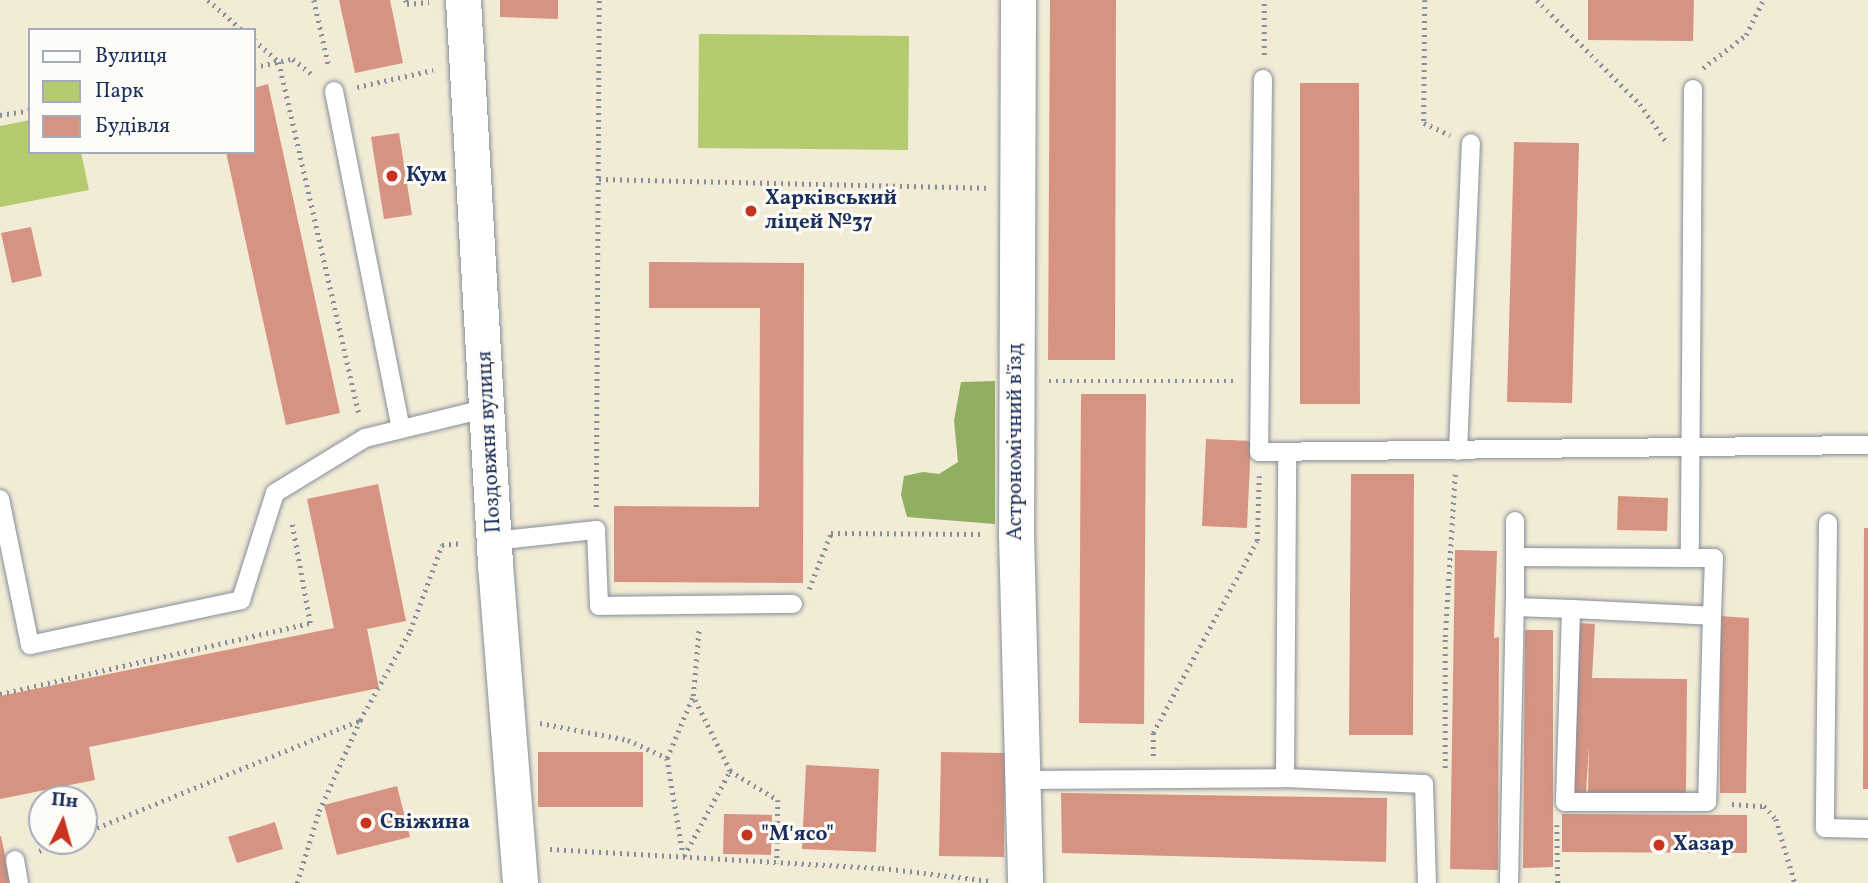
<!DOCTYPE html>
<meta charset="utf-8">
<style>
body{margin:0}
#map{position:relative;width:1868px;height:883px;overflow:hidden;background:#f2ecd6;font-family:Vollkorn,serif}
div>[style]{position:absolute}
.green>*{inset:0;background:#b5cb6f}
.forest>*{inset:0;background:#90af62}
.building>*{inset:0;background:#d69381}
.path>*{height:4.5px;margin-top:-2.25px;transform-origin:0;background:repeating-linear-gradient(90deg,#868e9a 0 2px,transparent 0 7px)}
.roads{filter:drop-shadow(0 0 2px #868e9a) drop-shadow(0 0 2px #868e9a)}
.lane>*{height:18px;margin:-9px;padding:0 9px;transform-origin:9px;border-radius:9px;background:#fff}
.street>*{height:35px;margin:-17.5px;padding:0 17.5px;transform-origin:17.5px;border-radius:17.5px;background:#fff}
.dots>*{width:19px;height:19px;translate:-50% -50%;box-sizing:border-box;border:4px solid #fdfcf7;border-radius:50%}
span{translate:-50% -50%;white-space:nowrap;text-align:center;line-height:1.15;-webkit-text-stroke:6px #fdfcf7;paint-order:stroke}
.poi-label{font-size:21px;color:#1b2f5e;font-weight:700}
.left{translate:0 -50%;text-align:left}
.street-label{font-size:21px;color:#1b2f5e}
.legend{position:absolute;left:28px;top:28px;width:228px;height:126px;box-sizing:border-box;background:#fdfcf7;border:2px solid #a3aaba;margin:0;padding:9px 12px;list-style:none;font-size:21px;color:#1b2f5e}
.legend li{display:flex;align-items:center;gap:14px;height:35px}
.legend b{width:35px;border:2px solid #a3aaba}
.north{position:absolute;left:28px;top:785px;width:70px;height:70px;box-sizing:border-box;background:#fdfcf7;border:2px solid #a3aaba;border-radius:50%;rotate:5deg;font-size:19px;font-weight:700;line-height:28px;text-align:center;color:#1b2f5e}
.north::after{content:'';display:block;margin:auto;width:24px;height:32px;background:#c8321e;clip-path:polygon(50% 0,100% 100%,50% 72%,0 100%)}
</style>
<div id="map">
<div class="green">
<div style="clip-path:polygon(699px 34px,909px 36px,908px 150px,698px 148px)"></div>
<div style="clip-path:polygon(30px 120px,30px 152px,81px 152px,89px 190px,0 207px,0 126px)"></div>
</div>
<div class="forest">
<div style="clip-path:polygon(995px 381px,995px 524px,907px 517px,901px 495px,904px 476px,923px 472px,939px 474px,958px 462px,954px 421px,961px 382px)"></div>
</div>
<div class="building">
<div style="clip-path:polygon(339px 0,390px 0,403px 63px,355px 73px)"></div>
<div style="clip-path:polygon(500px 0,558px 0,558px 19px,500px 17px)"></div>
<div style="clip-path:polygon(1050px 0,1116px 0,1115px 360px,1048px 360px)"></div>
<div style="clip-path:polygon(1588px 0,1694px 0,1693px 41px,1588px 40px)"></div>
<div style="clip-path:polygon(1300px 83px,1359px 83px,1360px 404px,1300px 404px)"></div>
<div style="clip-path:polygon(268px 84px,340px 413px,286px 425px,226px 152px,254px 152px,254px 88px)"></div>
<div style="clip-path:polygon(399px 133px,412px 215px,384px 219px,371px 137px)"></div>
<div style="clip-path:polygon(1514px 142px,1579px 143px,1572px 403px,1507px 402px)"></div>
<div style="clip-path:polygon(31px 227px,42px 276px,12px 283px,1px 233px)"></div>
<div style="clip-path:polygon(649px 262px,804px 263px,803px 583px,614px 582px,614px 506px,759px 507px,760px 308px,649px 308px)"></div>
<div style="clip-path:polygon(1081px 394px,1146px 394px,1144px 724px,1079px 723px)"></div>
<div style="clip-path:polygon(1206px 439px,1251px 441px,1247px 528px,1202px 526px)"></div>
<div style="clip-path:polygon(1351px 474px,1414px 474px,1413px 735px,1349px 735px)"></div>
<div style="clip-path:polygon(378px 484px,406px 621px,367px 629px,379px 688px,89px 747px,95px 780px,0 799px,0 696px,334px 628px,307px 499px)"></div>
<div style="clip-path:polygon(1618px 496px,1668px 498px,1667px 531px,1617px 530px)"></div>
<div style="clip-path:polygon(1864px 528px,1868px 528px,1868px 789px,1863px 789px)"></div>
<div style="clip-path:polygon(1455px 550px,1497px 551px,1494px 638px,1499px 637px,1498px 870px,1450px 869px)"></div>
<div style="clip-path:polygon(1720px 616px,1749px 618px,1746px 793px,1720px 793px)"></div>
<div style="clip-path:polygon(1578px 623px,1595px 624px,1592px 678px,1687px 679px,1686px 793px,1588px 793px,1589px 745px,1586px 793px,1570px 792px)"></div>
<div style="clip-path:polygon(1525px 630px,1553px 630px,1553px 867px,1523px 868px)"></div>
<div style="clip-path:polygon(538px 752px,643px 752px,643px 807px,538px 807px)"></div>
<div style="clip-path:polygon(941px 752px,1005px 753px,1004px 857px,939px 856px)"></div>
<div style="clip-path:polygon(806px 765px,879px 769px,876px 852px,802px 849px)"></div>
<div style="clip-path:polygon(397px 786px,410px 837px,337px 855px,324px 805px)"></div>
<div style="clip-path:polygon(1061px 793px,1387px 798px,1386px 862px,1062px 853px)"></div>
<div style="clip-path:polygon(724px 814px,772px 815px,771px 855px,723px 854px)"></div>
<div style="clip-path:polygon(1562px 814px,1747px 815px,1747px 853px,1562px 852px)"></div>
<div style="clip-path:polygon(275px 822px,283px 849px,237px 863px,228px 837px)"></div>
<div style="clip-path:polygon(0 836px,1px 836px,11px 883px,0 883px)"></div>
</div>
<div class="path">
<div style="left:208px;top:0;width:45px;rotate:41.4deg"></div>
<div style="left:314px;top:0;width:69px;rotate:77.4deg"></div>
<div style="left:406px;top:0;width:4px;rotate:76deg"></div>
<div style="left:407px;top:4px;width:22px;rotate:-5deg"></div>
<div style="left:1425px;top:0;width:123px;rotate:90.5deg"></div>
<div style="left:1424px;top:123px;width:29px;rotate:25deg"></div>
<div style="left:1537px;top:0;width:146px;rotate:45.3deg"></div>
<div style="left:1640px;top:104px;width:49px;rotate:55deg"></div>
<div style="left:254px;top:40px;width:33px;rotate:41deg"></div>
<div style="left:279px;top:62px;width:362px;rotate:77.2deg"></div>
<div style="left:1264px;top:55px;width:55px;rotate:-90deg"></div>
<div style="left:254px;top:67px;width:40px;rotate:-12deg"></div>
<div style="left:293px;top:59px;width:27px;rotate:39deg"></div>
<div style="left:1703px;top:68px;width:54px;rotate:-37.5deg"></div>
<div style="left:1746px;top:35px;width:39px;rotate:-64deg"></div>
<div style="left:357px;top:87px;width:78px;rotate:-12.6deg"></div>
<div style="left:0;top:115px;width:30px;rotate:-9deg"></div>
<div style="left:599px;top:179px;width:387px;rotate:1.3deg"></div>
<div style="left:1049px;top:381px;width:187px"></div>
<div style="left:596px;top:507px;width:507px;rotate:-89.66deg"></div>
<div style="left:809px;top:589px;width:60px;rotate:-68.6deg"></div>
<div style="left:831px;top:533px;width:152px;rotate:0.4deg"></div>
<div style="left:0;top:694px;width:318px;rotate:-12.9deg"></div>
<div style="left:310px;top:623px;width:101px;rotate:-100.3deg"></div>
<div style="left:540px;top:723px;width:90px;rotate:10.9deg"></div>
<div style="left:628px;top:740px;width:43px;rotate:24.8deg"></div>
<div style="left:667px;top:758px;width:67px;rotate:-67.2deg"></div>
<div style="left:693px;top:696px;width:67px;rotate:-84.9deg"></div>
<div style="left:1153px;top:756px;width:23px;rotate:-90deg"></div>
<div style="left:1153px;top:733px;width:218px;rotate:-61.6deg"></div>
<div style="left:1257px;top:541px;width:65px;rotate:-88.2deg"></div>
<div style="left:667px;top:758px;width:97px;rotate:80.5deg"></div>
<div style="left:1445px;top:768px;width:131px;rotate:-90deg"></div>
<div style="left:1445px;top:637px;width:164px;rotate:-86.5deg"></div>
<div style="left:730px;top:771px;width:56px;rotate:31.1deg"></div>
<div style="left:778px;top:800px;width:63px;rotate:90.9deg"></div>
<div style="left:1732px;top:804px;width:32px;rotate:4deg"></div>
<div style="left:1764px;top:806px;width:18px;rotate:47deg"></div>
<div style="left:1776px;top:819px;width:67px;rotate:73.5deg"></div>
<div style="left:1557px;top:825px;width:58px;rotate:89deg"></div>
<div style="left:84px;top:833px;width:297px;rotate:-22.2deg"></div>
<div style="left:550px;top:849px;width:333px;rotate:3.3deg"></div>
<div style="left:882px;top:868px;width:110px;rotate:6.8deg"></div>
<div style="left:39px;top:851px;width:27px;rotate:-22deg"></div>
<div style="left:684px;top:856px;width:97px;rotate:-61.6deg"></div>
<div style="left:730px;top:771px;width:84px;rotate:-116.3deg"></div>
<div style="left:297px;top:883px;width:75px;rotate:-73deg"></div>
<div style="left:319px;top:811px;width:100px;rotate:-65.7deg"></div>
<div style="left:360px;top:720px;width:102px;rotate:-60.7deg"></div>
<div style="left:410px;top:631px;width:92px;rotate:-69.6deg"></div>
<div style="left:442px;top:545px;width:20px;rotate:-6deg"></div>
</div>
<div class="roads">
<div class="lane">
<div style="left:1263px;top:79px;width:373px;rotate:90.6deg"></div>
<div style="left:1259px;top:452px;width:609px;rotate:-0.66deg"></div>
<div style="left:1693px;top:89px;width:469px;rotate:90.4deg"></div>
<div style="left:1690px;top:558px;width:24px"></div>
<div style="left:1714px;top:558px;width:58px;rotate:92deg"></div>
<div style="left:1712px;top:616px;width:186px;rotate:91.5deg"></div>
<div style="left:1707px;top:802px;width:142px;rotate:180deg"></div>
<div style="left:1565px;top:802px;width:193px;rotate:-88.2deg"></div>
<div style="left:1571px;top:609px;width:141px;rotate:2.8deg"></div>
<div style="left:334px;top:91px;width:344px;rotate:78.8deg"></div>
<div style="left:1458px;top:451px;width:308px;rotate:-87.6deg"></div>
<div style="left:0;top:499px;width:149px;rotate:78.4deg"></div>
<div style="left:30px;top:645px;width:216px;rotate:-12deg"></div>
<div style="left:241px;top:600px;width:112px;rotate:-72.4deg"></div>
<div style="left:275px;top:493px;width:105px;rotate:-31.4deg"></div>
<div style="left:365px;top:438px;width:110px;rotate:-13.7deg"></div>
<div style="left:472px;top:412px;width:18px;rotate:3deg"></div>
<div style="left:1515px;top:521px;width:86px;rotate:90deg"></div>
<div style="left:1515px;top:607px;width:56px;rotate:2deg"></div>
<div style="left:1828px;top:523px;width:305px;rotate:90.6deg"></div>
<div style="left:1825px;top:828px;width:43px;rotate:1.3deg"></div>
<div style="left:494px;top:541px;width:103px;rotate:-6.2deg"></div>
<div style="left:596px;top:530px;width:76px;rotate:87.7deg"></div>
<div style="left:599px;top:606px;width:194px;rotate:-0.6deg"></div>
<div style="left:1515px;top:557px;width:175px;rotate:0.3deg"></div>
<div style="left:1285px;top:778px;width:326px;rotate:-89.6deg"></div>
<div style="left:1023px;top:780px;width:262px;rotate:-0.4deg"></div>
<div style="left:1285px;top:778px;width:139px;rotate:2.5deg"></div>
<div style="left:1424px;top:784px;width:99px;rotate:88.3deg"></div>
<div style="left:15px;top:860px;width:23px;rotate:80deg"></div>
<div style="left:1509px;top:883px;width:276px;rotate:-88.8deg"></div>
</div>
<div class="street">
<div style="left:463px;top:0;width:565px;rotate:86.75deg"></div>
<div style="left:495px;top:564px;width:320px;rotate:85.5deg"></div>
<div style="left:1018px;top:0;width:534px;rotate:90.21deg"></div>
<div style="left:1016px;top:534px;width:349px;rotate:88.5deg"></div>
</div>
</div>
<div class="dots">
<div style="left:392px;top:176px;background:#c8321e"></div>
<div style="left:751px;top:211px;background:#c8321e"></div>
<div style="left:366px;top:823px;background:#c8321e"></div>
<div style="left:747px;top:835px;background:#c8321e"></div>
<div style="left:1659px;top:845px;background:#c8321e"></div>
</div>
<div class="poi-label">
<span class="left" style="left:406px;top:176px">Кум</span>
<span class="left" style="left:765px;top:211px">Харківський<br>ліцей №37</span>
<span class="left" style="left:380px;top:823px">Свіжина</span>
<span class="left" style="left:761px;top:835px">"М'ясо"</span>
<span class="left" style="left:1673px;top:845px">Хазар</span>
</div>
<div class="street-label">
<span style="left:490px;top:442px;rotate:-93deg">Поздовжня вулиця</span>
<span style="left:1016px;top:442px;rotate:-90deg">Астрономічний в'їзд</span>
</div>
<ul class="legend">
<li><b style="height:9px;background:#fff"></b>Вулиця</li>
<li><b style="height:19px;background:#b5cb6f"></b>Парк</li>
<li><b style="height:19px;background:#d69381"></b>Будівля</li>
</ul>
<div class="north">Пн</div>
</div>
